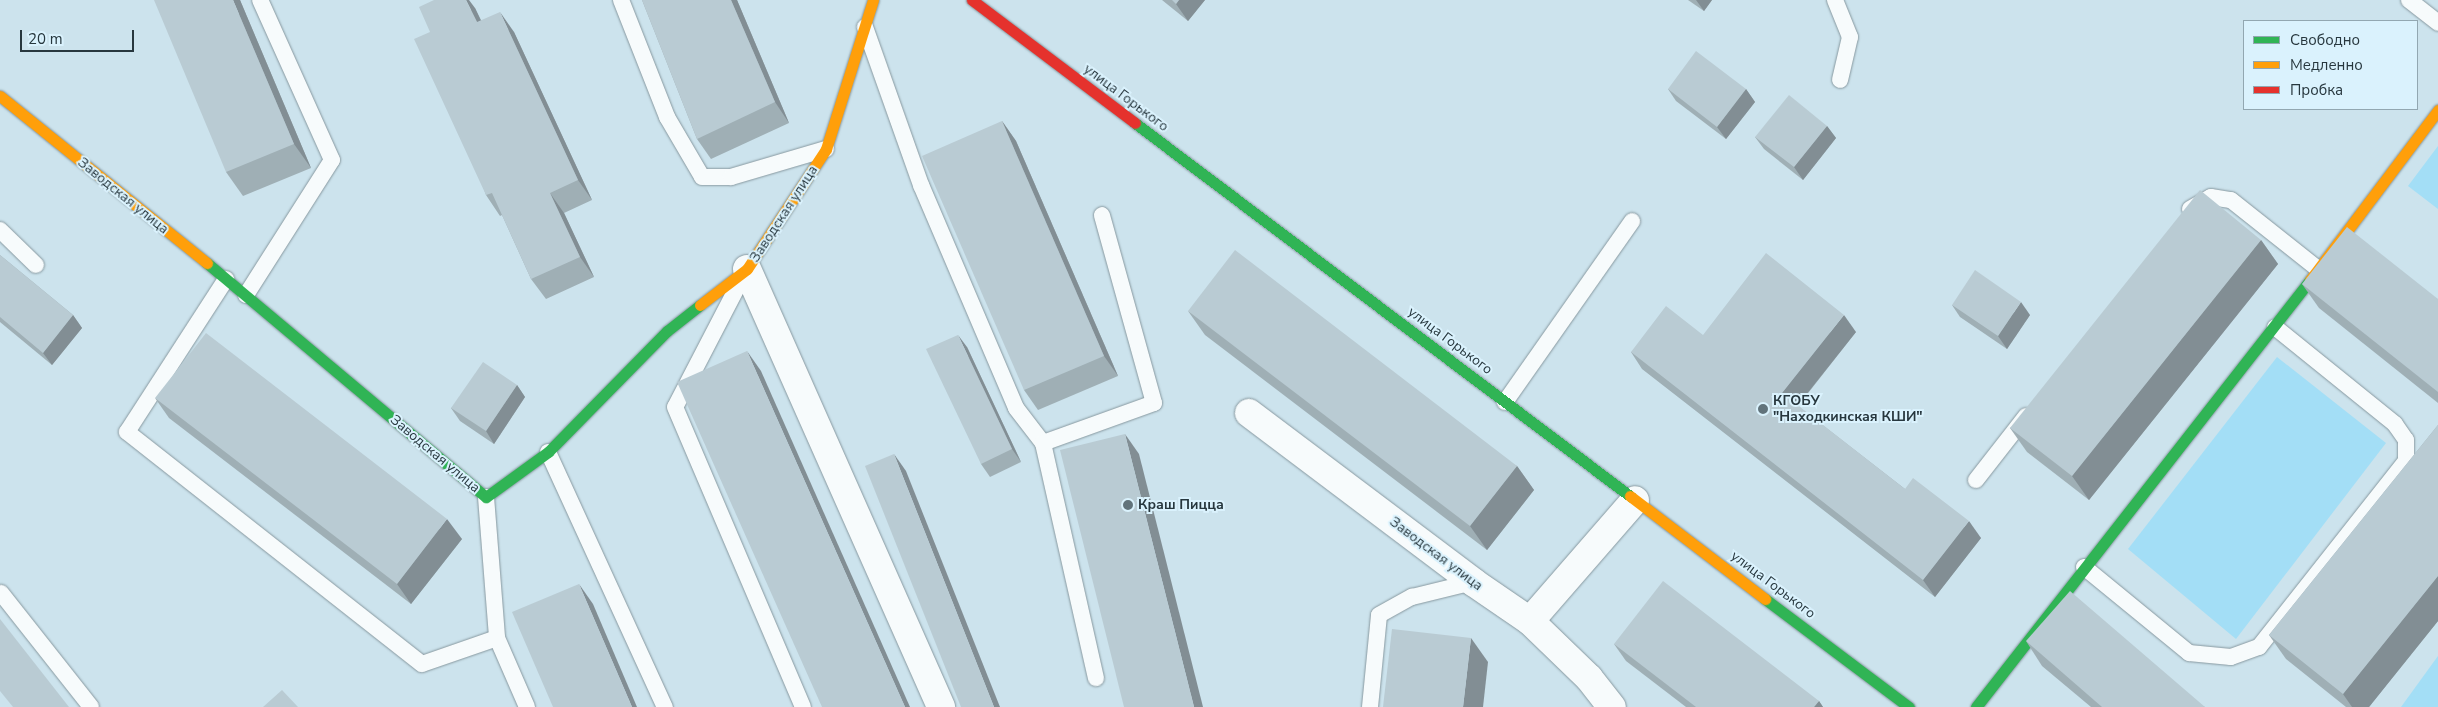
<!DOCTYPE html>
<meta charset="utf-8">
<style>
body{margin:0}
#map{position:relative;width:2438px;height:707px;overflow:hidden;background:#cce3ed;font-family:"Nunito Sans",sans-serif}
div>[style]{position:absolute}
.green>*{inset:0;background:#a3def6}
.roads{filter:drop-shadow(0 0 1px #87989f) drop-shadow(0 0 1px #87989f)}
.lane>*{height:16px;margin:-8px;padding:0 8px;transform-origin:8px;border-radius:8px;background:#f7fbfc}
.street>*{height:28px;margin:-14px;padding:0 14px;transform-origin:14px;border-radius:14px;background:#f7fbfc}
.fast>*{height:11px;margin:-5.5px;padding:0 5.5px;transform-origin:5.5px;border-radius:5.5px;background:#30b455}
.slow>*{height:11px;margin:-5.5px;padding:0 5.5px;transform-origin:5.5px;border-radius:5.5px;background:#ff9f0a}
.jam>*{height:11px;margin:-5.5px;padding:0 5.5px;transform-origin:5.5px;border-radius:5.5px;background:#e5322d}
.wall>*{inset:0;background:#9fafb5}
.shaded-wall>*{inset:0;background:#828e94}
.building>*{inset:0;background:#b9cbd3}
.dots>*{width:14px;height:14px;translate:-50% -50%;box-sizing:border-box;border:2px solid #daf2fd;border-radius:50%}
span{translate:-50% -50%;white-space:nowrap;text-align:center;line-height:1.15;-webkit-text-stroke:4px #daf2fd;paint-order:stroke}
.street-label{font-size:14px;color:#27373e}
.poi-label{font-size:14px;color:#27373e;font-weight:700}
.left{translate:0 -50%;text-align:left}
.legend{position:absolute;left:2243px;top:20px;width:175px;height:90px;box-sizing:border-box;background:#daf2fd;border:1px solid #92a7b1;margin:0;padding:6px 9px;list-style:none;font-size:15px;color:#27373e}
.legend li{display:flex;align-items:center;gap:10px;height:25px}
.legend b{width:25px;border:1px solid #92a7b1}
.scale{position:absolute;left:20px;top:30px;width:114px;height:22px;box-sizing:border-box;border:2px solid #27373e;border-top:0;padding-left:6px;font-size:15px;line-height:18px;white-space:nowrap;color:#27373e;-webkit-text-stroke:4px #daf2fd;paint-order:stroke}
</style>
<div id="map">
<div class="green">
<div style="clip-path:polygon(2438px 146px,2438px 209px,2408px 186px)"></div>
<div style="clip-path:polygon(2277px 357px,2386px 443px,2236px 639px,2128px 549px)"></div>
<div style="clip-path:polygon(2438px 656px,2438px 707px,2401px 707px)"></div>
</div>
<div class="roads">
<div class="lane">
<div style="left:621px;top:0;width:126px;rotate:68.5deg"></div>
<div style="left:667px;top:117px;width:69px;rotate:59.7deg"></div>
<div style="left:702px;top:177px;width:29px"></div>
<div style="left:731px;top:177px;width:99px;rotate:-16.4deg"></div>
<div style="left:1835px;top:0;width:40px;rotate:68deg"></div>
<div style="left:1850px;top:37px;width:44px;rotate:103.1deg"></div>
<div style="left:2409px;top:0;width:37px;rotate:38deg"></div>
<div style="left:865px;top:27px;width:168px;rotate:70.5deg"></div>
<div style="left:921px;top:185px;width:242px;rotate:66.9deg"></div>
<div style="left:1016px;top:408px;width:44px;rotate:52.4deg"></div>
<div style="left:1043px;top:443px;width:241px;rotate:77.3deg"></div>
<div style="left:2190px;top:209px;width:24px;rotate:-30deg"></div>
<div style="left:2211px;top:197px;width:20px;rotate:9deg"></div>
<div style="left:2231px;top:200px;width:111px;rotate:38.4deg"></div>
<div style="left:0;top:230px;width:50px;rotate:44.2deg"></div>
<div style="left:742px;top:278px;width:145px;rotate:117.4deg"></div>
<div style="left:675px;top:407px;width:326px;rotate:66.9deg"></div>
<div style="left:226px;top:279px;width:182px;rotate:122.9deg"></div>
<div style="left:127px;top:432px;width:375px;rotate:38.2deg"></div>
<div style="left:422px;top:664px;width:79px;rotate:-19.1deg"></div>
<div style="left:246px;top:295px;width:160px;rotate:-57.5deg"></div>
<div style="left:332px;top:160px;width:175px;rotate:-114.2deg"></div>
<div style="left:1505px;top:402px;width:221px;rotate:-54.9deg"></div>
<div style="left:1043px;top:443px;width:118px;rotate:-19.8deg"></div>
<div style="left:1154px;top:403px;width:195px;rotate:-105.5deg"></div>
<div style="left:548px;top:452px;width:281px;rotate:65.4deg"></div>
<div style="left:1976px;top:480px;width:81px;rotate:-52deg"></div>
<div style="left:486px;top:497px;width:141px;rotate:85.5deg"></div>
<div style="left:497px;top:638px;width:75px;rotate:66.5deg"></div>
<div style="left:2084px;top:567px;width:136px;rotate:39.3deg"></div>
<div style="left:2189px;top:653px;width:42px;rotate:5.4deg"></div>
<div style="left:2231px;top:657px;width:30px;rotate:-20deg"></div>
<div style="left:2259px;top:647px;width:237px;rotate:-51.7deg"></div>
<div style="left:2406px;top:461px;width:21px;rotate:-90deg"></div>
<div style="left:2406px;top:440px;width:19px;rotate:-125deg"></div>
<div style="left:2395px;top:424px;width:154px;rotate:-141.1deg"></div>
<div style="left:1px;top:593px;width:145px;rotate:51.7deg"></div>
<div style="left:1370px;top:707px;width:92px;rotate:-84.4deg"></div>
<div style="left:1379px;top:615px;width:38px;rotate:-29deg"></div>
<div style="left:1412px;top:597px;width:63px;rotate:-13.8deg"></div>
</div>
<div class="street">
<div style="left:747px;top:269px;width:479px;rotate:66.1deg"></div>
<div style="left:1249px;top:413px;width:281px;rotate:37deg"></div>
<div style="left:1473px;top:582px;width:69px;rotate:34.4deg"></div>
<div style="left:1530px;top:621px;width:82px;rotate:44deg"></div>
<div style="left:1589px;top:678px;width:37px;rotate:52deg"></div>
<div style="left:1530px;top:621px;width:160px;rotate:-49deg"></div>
</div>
<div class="fast">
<div style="left:1135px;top:123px;width:620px;rotate:37deg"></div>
<div style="left:207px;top:263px;width:364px;rotate:40deg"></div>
<div style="left:486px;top:497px;width:77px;rotate:-36deg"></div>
<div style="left:548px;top:452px;width:170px;rotate:-45.5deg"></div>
<div style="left:667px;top:331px;width:42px;rotate:-38.2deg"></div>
<div style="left:1765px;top:599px;width:180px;rotate:36.9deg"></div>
<div style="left:1976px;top:707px;width:542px;rotate:-51.97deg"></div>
</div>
<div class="slow">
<div style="left:0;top:96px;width:266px;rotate:38.9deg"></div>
<div style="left:2310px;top:280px;width:213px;rotate:-53deg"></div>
<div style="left:700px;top:305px;width:59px;rotate:-37.5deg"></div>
<div style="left:747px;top:269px;width:144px;rotate:-56.6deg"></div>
<div style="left:826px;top:149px;width:156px;rotate:-72.5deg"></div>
<div style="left:1630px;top:496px;width:170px;rotate:37.3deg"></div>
</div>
<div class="jam">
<div style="left:972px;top:0;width:204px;rotate:37deg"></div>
</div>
</div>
<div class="wall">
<div style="clip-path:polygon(240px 0,311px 168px,243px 196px,226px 172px)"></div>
<div style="clip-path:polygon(642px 0,737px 0,789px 123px,711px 159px,697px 139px)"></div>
<div style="clip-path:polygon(1162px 0,1205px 0,1188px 21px)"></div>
<div style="clip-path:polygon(1688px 0,1712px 0,1704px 11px)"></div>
<div style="clip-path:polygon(475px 8px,481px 20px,514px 32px,592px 200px,564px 213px,594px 277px,546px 299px,531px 279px,502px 215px,500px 216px,486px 195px,430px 32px)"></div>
<div style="clip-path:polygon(1668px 89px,1746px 89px,1755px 102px,1726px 139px,1676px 101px)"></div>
<div style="clip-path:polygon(1002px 121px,1016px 141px,1118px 376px,1038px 410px,1024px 390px)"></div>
<div style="clip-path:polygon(1827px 126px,1836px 138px,1803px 180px,1764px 149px,1755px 137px)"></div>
<div style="clip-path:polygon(2261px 240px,2278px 264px,2089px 500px,2027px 452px,2010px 428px)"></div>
<div style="clip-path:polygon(0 255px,73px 315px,82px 328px,52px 365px,0 322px)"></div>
<div style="clip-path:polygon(2302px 284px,2438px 299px,2438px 403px,2319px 308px)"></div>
<div style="clip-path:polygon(1952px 305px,2030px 315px,2007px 349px,1960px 317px)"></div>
<div style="clip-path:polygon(1188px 311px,1517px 466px,1534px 490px,1487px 550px,1205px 335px)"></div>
<div style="clip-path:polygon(1856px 332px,1798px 406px,1905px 489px,1981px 538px,1935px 597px,1642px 369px,1631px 352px,1703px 335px)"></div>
<div style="clip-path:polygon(967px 347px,1021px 462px,990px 477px,981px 464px)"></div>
<div style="clip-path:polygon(517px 385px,525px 397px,494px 444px,460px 421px,451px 408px)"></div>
<div style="clip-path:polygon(155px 398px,462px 539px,411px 604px,169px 418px)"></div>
<div style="clip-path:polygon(2438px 425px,2438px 621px,2369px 707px,2346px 707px,2286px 659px,2269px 635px)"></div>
<div style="clip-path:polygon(2026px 641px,2205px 707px,2091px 707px,2042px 666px)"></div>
<div style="clip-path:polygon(1614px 644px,1819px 701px,1823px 707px,1686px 707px,1626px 661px)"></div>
</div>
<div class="shaded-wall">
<div style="clip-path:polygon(233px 0,240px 0,311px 168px,294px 144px)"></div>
<div style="clip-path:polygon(466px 0,469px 0,475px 8px,491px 42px,477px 22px)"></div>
<div style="clip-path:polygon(731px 0,737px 0,789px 123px,775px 102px)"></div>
<div style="clip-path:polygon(1179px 0,1205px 0,1188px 21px,1176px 4px)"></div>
<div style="clip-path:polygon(1696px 0,1712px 0,1704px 11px)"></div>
<div style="clip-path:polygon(500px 12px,514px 32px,592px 200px,578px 180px)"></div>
<div style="clip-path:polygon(1746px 89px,1755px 102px,1726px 139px,1717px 127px)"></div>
<div style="clip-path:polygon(1002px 121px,1016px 141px,1118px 376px,1104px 356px)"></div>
<div style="clip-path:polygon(1827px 126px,1836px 138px,1803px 180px,1794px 167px)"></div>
<div style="clip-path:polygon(550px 193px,564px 213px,594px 277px,580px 257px)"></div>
<div style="clip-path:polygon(2261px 240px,2278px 264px,2089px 500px,2072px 476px)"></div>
<div style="clip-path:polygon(2021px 302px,2030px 315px,2007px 349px,1998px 336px)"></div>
<div style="clip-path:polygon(73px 315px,82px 328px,52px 365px,43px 353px)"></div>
<div style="clip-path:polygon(1844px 315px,1856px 332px,1794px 410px,1782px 393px)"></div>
<div style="clip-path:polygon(958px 335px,967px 347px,1021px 462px,1012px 449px)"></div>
<div style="clip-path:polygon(747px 351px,761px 371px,910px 707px,905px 707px)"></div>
<div style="clip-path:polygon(517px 385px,525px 397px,494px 444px,486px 431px)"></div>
<div style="clip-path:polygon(1125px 434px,1139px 454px,1203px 707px,1194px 707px)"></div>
<div style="clip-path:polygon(894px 454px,906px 471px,1000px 707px,994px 707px)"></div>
<div style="clip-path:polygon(1517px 466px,1534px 490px,1487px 550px,1470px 526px)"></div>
<div style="clip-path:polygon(447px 519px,462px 539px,411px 604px,397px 584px)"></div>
<div style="clip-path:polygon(1969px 521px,1981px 538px,1935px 597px,1923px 580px)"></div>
<div style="clip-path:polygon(2438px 576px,2438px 621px,2369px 707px,2352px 707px,2343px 694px)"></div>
<div style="clip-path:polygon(579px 584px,593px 604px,637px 707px,632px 707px)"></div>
<div style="clip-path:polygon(1471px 638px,1488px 662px,1483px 707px,1463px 707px)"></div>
<div style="clip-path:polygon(1819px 701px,1823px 707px,1814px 707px)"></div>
</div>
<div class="building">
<div style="clip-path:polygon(154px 0,233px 0,294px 144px,226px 172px)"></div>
<div style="clip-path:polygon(434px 0,466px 0,477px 22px,500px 12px,578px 180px,550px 193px,580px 257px,531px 279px,492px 193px,486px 195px,414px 39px,430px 32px,419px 7px)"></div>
<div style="clip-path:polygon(642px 0,731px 0,775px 102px,697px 139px)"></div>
<div style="clip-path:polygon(1172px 0,1179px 0,1176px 4px)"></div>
<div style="clip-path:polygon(1696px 51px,1746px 89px,1717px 127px,1668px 89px)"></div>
<div style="clip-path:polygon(1789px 95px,1827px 126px,1794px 167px,1755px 137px)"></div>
<div style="clip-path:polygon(1002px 121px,1104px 356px,1024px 390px,922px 156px)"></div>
<div style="clip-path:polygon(2200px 190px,2261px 240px,2072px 476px,2010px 428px)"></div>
<div style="clip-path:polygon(2347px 227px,2438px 299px,2438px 392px,2302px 284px)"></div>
<div style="clip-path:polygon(1235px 250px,1517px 466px,1470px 526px,1188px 311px)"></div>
<div style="clip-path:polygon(1766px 253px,1844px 315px,1782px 393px,1905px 489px,1913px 478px,1969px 521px,1923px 580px,1631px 352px,1666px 306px,1703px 335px)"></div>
<div style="clip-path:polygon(0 255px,73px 315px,43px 353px,0 317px)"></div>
<div style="clip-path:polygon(1975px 270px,2021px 302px,1998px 336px,1952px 305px)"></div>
<div style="clip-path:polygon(206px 333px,447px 519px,397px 584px,155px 398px)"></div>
<div style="clip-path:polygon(958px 335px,1012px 449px,981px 464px,926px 349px)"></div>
<div style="clip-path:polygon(747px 351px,905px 707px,822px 707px,677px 382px)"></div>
<div style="clip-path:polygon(483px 362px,517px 385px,486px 431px,451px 408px)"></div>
<div style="clip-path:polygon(2438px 425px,2438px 576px,2343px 694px,2269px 635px)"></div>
<div style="clip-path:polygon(1125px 434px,1194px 707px,1124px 707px,1060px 450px)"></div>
<div style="clip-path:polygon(894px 454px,994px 707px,961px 707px,865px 466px)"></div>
<div style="clip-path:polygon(1663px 581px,1819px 701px,1814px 707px,1696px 707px,1614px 644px)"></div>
<div style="clip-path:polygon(579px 584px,632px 707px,553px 707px,512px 612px)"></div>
<div style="clip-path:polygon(2070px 591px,2205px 707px,2102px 707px,2026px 641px)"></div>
<div style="clip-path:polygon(0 619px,69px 707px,13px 707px,0 691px)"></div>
<div style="clip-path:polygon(1392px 629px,1471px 638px,1463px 707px,1383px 707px)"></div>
<div style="clip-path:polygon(282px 690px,298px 707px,263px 707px)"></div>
</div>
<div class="dots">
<div style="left:1763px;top:409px;background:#61737b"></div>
<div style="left:1128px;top:505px;background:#61737b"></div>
</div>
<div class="street-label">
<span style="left:1126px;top:98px;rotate:37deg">улица Горького</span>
<span style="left:123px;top:196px;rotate:39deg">Заводская улица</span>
<span style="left:784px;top:214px;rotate:-57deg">Заводская улица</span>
<span style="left:1450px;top:341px;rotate:37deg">улица Горького</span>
<span style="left:435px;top:454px;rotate:40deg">Заводская улица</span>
<span style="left:1436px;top:554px;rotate:37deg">Заводская улица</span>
<span style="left:1773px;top:585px;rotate:37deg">улица Горького</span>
</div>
<div class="poi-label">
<span class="left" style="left:1773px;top:409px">КГОБУ<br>"Находкинская КШИ"</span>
<span class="left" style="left:1138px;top:505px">Краш Пицца</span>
</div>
<ul class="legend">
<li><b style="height:6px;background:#30b455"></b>Свободно</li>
<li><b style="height:6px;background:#ff9f0a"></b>Медленно</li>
<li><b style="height:6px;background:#e5322d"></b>Пробка</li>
</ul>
<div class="scale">20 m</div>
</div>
